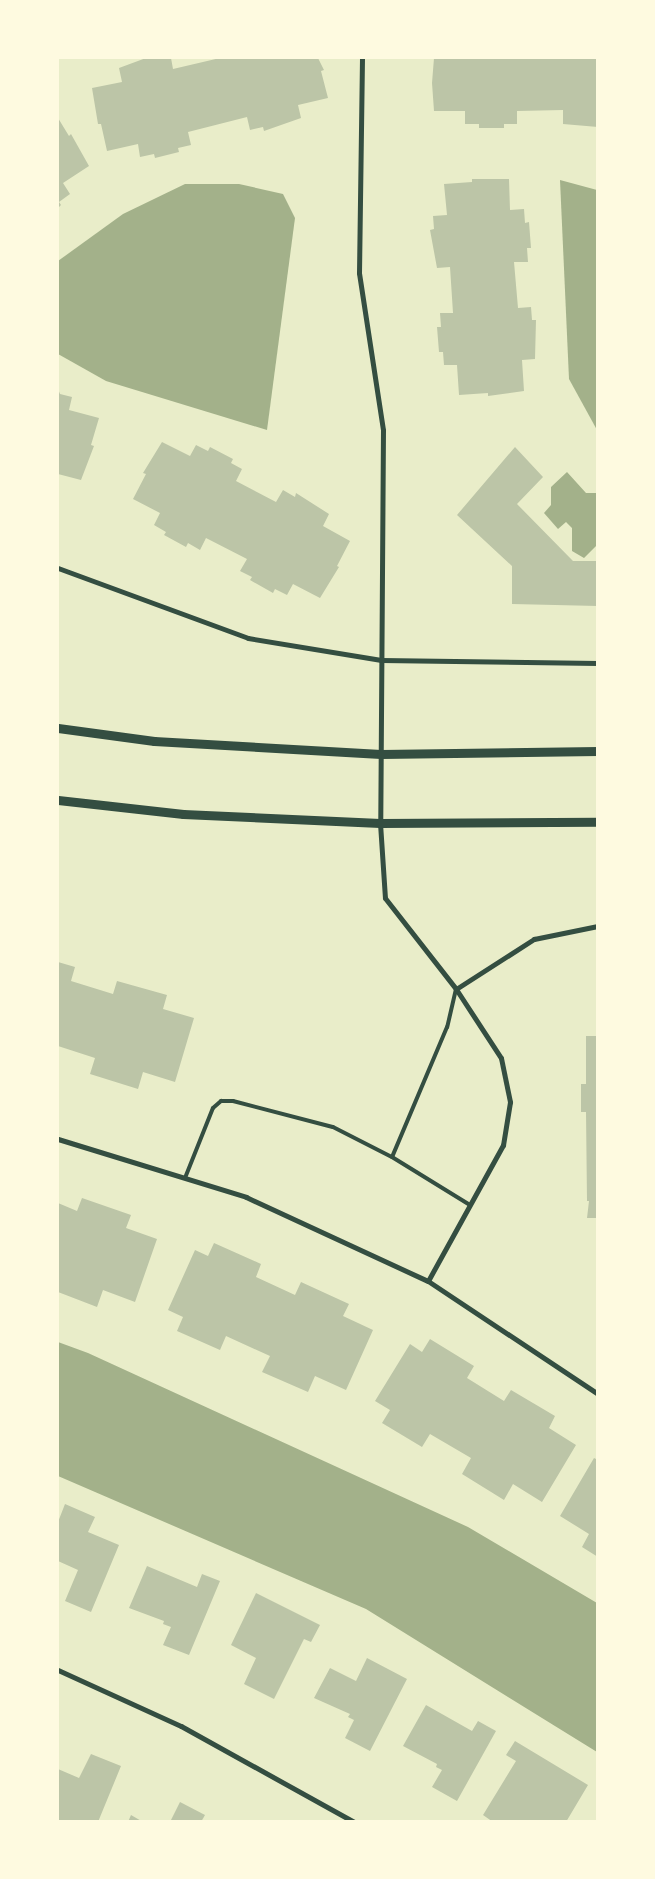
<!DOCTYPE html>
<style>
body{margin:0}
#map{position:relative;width:655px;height:1879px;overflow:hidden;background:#e9edc9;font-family:"Work Sans",sans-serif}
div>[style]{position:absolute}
.water>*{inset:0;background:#a3b18a}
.building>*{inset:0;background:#bcc5a7}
.service>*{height:4px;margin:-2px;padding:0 2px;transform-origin:2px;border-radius:2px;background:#344e41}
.minor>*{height:5px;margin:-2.5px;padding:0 2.5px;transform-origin:2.5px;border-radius:2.5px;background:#344e41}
.tertiary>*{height:9px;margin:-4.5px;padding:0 4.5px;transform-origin:4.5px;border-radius:4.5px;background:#344e41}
span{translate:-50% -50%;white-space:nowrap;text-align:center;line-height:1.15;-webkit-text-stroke:5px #fefae0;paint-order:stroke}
.frame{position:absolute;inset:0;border:59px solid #fefae0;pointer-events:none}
</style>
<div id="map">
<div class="water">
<div style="clip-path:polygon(560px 180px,597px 190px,597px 430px,569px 379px)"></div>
<div style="clip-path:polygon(185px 184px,239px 184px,283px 194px,295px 218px,267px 430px,106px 381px,58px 354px,58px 261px,123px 214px)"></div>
<div style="clip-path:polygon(567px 472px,586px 493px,597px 493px,597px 545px,584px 558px,572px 551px,572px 528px,566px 522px,558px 529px,544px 513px,551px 505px,551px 487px)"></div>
<div style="clip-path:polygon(58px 1342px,88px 1353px,468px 1527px,597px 1603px,597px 1752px,366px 1609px,58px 1476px)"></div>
</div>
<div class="building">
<div style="clip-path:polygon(146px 58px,171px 58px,173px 69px,220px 58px,318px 58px,324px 70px,321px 71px,328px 98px,298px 105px,301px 118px,264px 131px,263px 127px,250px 130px,247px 117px,188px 132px,191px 145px,178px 148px,179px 152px,155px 158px,154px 154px,140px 157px,138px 144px,107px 151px,101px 124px,98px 124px,92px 88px,122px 82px,119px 68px)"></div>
<div style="clip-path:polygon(434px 58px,598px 58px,598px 127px,563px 124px,563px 110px,517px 111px,517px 124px,504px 124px,504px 128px,479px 128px,479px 124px,465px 124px,465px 111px,434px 111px,432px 83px)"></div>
<div style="clip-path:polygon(58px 118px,69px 136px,71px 134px,89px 166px,63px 183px,70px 194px,59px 202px,61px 205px,58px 208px)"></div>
<div style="clip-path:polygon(472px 179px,509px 179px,510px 210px,524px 209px,525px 223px,529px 222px,531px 248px,527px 248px,528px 262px,514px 262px,518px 308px,531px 307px,532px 320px,536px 320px,535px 359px,522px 360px,524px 391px,488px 396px,488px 393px,459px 395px,457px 365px,444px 365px,443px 352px,439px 352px,437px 327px,441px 327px,440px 313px,453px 313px,450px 267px,437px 268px,430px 230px,434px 229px,433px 216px,447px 215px,444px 184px,472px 182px)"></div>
<div style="clip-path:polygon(58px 389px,60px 394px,72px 397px,69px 410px,99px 418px,91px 445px,94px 446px,81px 480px,58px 474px)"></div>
<div style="clip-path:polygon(162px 442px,190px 456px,196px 445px,208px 451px,210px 447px,233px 459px,231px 463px,242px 469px,236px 481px,276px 502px,283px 490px,295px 497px,296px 493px,329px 514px,323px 526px,350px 541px,337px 566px,339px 567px,320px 598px,293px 584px,287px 595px,275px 589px,273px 593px,250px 580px,252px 577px,240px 571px,247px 559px,206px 538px,200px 550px,188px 543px,186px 547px,164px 535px,166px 532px,154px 525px,160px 513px,133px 499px,146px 474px,143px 473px)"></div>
<div style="clip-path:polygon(515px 447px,543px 477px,517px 504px,573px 561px,598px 561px,598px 606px,512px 604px,512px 566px,457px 515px)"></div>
<div style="clip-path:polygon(58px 962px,75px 967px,71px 981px,113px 994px,117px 981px,167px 995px,163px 1009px,194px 1018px,175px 1082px,143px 1072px,138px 1089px,90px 1074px,95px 1058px,58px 1046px)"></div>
<div style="clip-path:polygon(586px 1036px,598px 1036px,598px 1218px,587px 1218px,589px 1201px,587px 1201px,586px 1112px,581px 1112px,581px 1084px,586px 1084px)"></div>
<div style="clip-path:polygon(82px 1198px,131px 1215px,126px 1228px,157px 1239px,135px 1302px,103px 1290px,97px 1307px,58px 1292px,58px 1203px,77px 1211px)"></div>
<div style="clip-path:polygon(214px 1243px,261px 1264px,256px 1277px,295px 1295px,301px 1282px,349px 1304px,343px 1316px,373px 1330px,346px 1390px,315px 1376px,308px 1392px,262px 1372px,270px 1356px,226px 1336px,220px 1350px,177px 1331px,183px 1317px,168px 1310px,195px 1250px,208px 1256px)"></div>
<div style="clip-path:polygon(430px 1339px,474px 1366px,467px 1378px,504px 1401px,511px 1390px,555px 1416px,549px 1428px,576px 1445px,542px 1502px,513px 1484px,504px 1500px,462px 1474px,471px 1458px,430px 1434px,422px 1447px,382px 1423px,390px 1410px,375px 1401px,410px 1344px,422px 1352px)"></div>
<div style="clip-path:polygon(594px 1458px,598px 1460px,598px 1557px,582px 1547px,589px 1534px,560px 1516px)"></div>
<div style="clip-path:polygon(65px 1504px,95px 1517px,88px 1532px,119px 1545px,91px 1612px,65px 1601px,78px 1570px,58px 1561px,58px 1522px)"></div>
<div style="clip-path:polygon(147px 1566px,197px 1587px,202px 1574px,220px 1581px,189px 1655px,163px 1645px,171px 1627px,163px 1624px,164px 1621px,129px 1608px)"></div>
<div style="clip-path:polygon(256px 1593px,320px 1625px,311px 1642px,304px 1639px,274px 1699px,244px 1684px,256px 1658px,231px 1645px)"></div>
<div style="clip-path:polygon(367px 1658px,407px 1679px,370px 1751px,345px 1738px,354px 1720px,348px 1717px,350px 1714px,314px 1698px,330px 1668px,356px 1681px)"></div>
<div style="clip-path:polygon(426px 1705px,472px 1731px,478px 1721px,496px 1731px,457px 1801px,432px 1787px,442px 1770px,436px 1767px,437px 1764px,403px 1746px)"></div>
<div style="clip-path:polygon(515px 1741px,588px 1785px,566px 1822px,493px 1822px,483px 1815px,516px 1761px,506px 1755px)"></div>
<div style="clip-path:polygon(91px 1754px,121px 1766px,98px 1822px,58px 1822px,58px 1769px,79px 1778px)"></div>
<div style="clip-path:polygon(180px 1802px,205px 1815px,201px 1822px,170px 1822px)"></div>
<div style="clip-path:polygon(131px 1815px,143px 1822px,128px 1822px)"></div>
</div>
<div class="service">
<div style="left:456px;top:989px;width:39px;rotate:103deg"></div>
<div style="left:447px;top:1027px;width:141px;rotate:112.9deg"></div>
<div style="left:392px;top:1157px;width:92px;rotate:31.6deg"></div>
<div style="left:185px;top:1178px;width:75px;rotate:-68.2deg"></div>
<div style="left:213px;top:1108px;width:11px;rotate:-41deg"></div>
<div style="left:221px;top:1101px;width:12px"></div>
<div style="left:233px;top:1101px;width:103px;rotate:14.6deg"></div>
<div style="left:333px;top:1127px;width:66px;rotate:27deg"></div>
</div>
<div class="minor">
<div style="left:362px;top:58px;width:215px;rotate:90.8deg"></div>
<div style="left:359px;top:273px;width:159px;rotate:81.3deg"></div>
<div style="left:383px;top:430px;width:393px;rotate:90.4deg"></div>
<div style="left:380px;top:823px;width:75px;rotate:86.2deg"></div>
<div style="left:385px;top:898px;width:115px;rotate:52deg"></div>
<div style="left:456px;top:989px;width:82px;rotate:56.9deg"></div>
<div style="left:501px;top:1058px;width:45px;rotate:78.4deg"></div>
<div style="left:510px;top:1102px;width:44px;rotate:99.2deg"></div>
<div style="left:503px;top:1145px;width:155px;rotate:118.9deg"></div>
<div style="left:58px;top:568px;width:202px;rotate:20.2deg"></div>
<div style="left:248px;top:638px;width:135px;rotate:9.4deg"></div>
<div style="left:381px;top:660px;width:217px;rotate:0.8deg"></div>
<div style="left:456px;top:989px;width:93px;rotate:-32.7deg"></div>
<div style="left:534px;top:939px;width:65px;rotate:-11.5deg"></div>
<div style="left:58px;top:1139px;width:197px;rotate:17.1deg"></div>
<div style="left:246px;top:1197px;width:200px;rotate:24.8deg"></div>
<div style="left:428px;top:1281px;width:204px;rotate:33.6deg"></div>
<div style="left:58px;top:1670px;width:135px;rotate:24.5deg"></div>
<div style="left:181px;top:1726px;width:198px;rotate:29deg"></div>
</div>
<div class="tertiary">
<div style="left:58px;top:728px;width:97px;rotate:7.7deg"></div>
<div style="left:154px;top:741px;width:227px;rotate:3.3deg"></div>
<div style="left:381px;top:754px;width:217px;rotate:-0.8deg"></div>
<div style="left:58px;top:800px;width:126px;rotate:6.4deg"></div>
<div style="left:183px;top:814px;width:197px;rotate:2.6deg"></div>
<div style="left:380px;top:823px;width:218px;rotate:-0.3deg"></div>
</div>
<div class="frame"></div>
</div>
